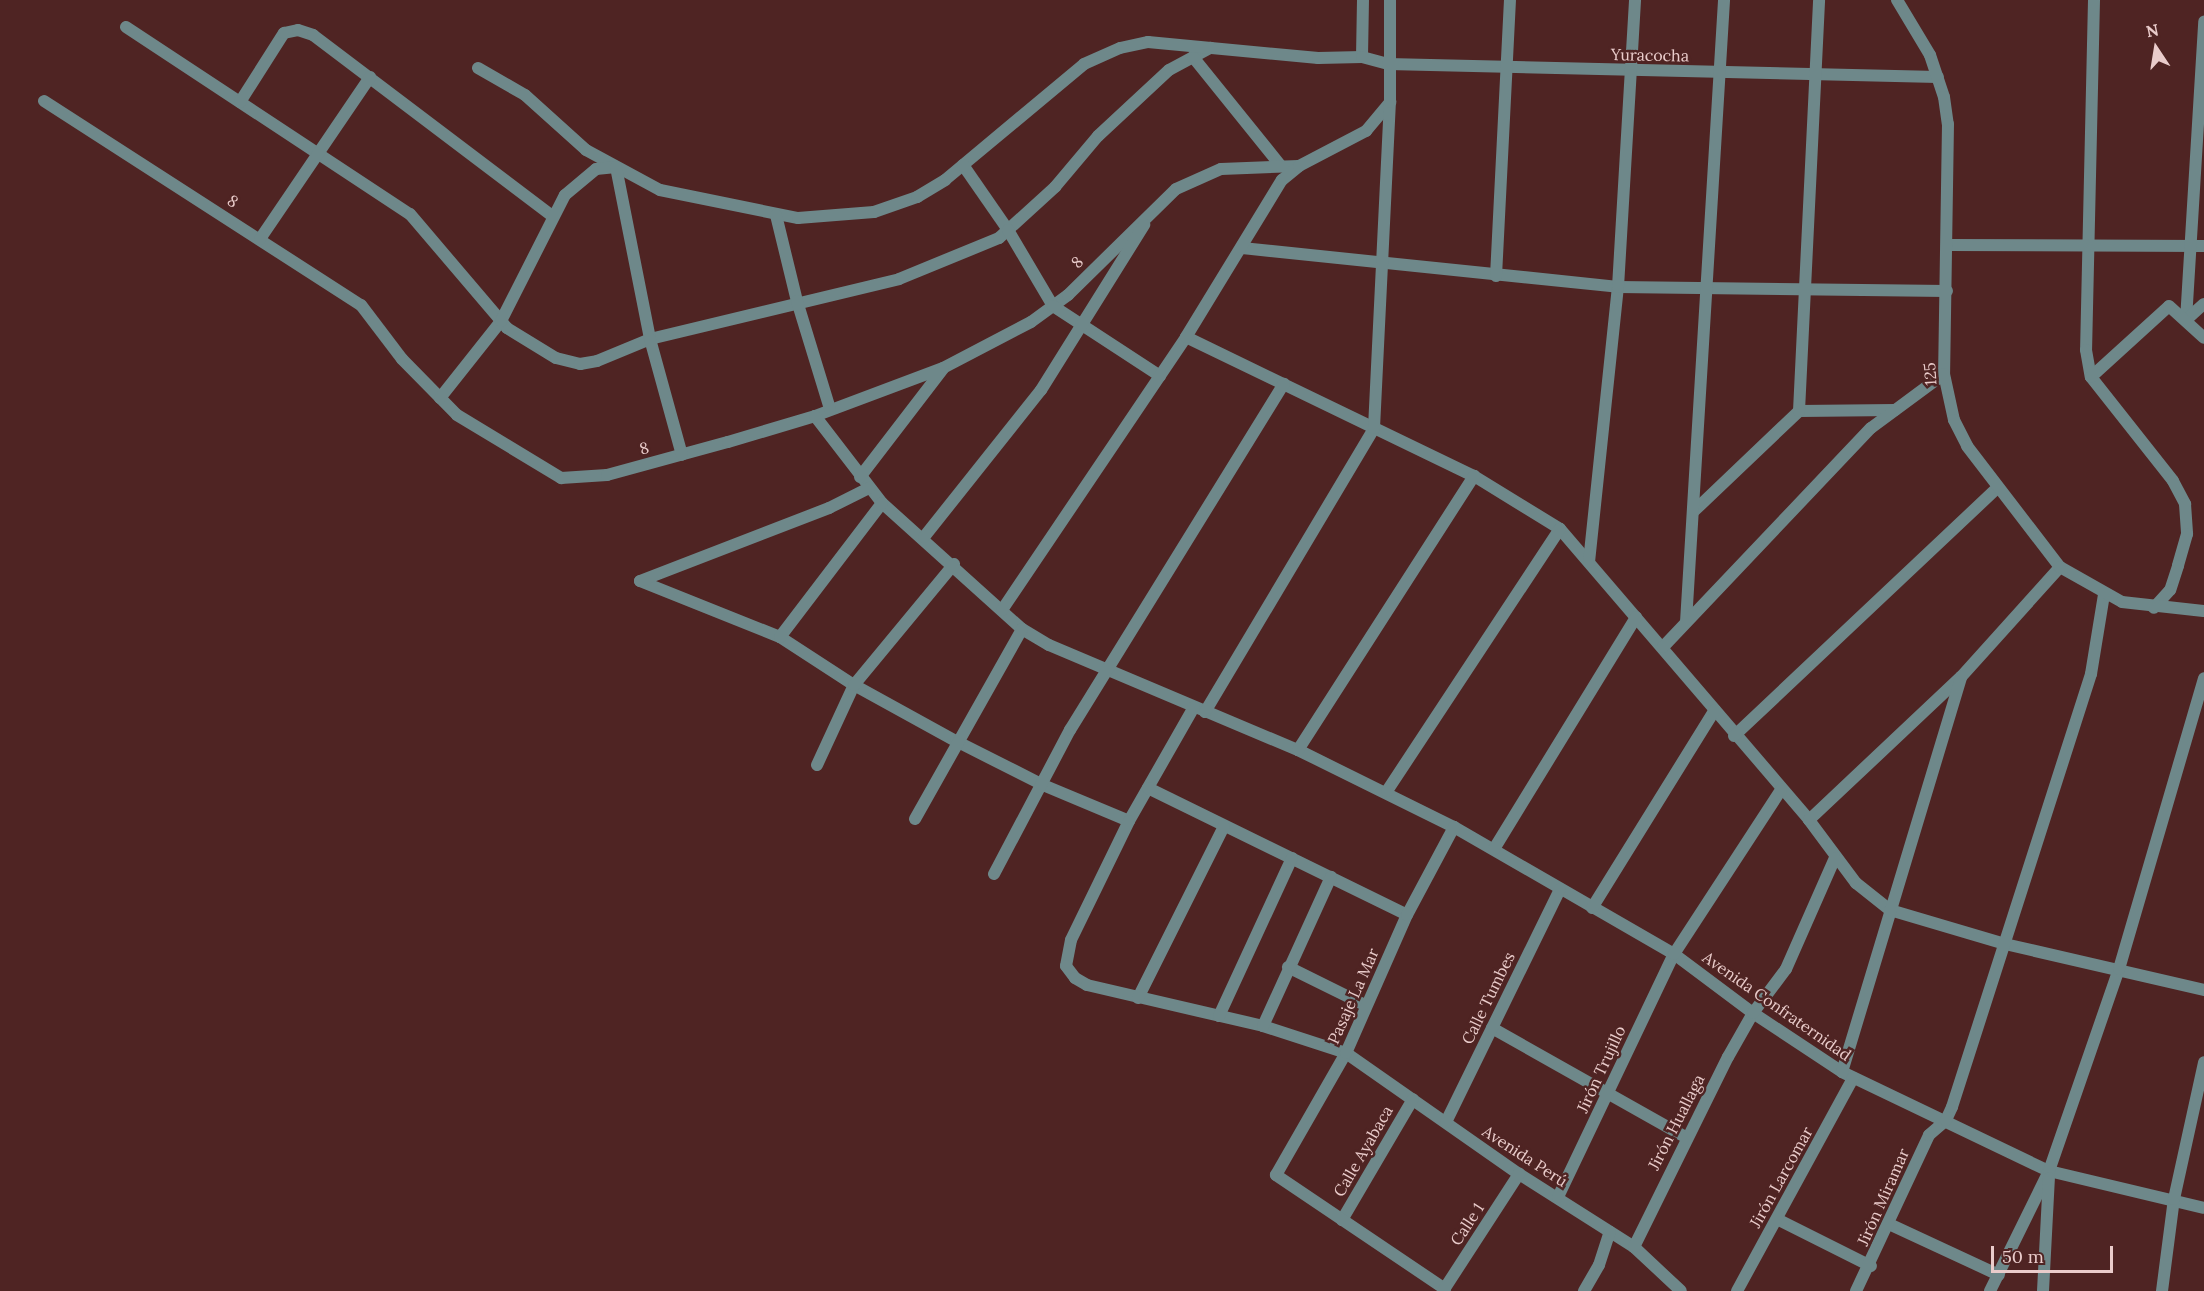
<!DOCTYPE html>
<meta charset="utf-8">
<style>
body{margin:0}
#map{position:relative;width:2204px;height:1291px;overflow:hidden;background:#4f2423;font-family:Lora,serif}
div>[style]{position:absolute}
.minor>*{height:12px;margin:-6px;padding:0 6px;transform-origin:6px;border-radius:6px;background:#6e888a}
.tertiary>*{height:12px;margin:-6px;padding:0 6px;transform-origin:6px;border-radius:6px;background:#6e888a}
span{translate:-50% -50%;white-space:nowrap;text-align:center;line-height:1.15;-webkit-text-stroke:5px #4f2423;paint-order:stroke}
.street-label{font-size:16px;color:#eacccb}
.north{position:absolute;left:2126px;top:18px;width:60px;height:60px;-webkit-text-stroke:4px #4f2423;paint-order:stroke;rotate:348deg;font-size:16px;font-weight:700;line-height:24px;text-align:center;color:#eacccb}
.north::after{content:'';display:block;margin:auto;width:21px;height:27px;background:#eacccb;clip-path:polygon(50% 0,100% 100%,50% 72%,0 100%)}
.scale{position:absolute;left:1991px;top:1246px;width:122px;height:27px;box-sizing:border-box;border:3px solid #eacccb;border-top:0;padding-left:8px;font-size:18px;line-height:21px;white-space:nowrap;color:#eacccb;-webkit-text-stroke:4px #4f2423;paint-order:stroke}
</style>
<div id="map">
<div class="minor">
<div style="left:2094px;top:0;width:350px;rotate:91.3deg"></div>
<div style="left:2086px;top:350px;width:27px;rotate:80deg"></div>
<div style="left:2091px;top:377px;width:132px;rotate:51.7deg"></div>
<div style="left:2173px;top:481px;width:26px;rotate:62deg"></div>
<div style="left:2185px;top:504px;width:30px;rotate:86deg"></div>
<div style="left:2187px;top:534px;width:33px;rotate:106deg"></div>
<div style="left:2178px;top:566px;width:25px;rotate:108deg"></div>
<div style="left:2170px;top:590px;width:24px;rotate:132deg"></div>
<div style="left:126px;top:27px;width:340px;rotate:33.4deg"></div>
<div style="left:410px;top:214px;width:150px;rotate:49.6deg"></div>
<div style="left:507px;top:328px;width:57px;rotate:31.5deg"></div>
<div style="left:556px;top:358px;width:25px;rotate:14deg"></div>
<div style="left:580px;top:364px;width:17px;rotate:-10deg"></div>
<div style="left:597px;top:361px;width:57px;rotate:-22.5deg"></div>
<div style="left:650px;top:339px;width:256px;rotate:-13.5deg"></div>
<div style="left:899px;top:279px;width:108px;rotate:-22.3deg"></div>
<div style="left:999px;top:238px;width:76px;rotate:-42.3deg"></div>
<div style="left:1055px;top:187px;width:67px;rotate:-49.9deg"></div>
<div style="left:1098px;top:136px;width:97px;rotate:-42.9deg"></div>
<div style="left:1169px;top:70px;width:47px;rotate:-28.2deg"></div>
<div style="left:1193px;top:57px;width:140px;rotate:51.1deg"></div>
<div style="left:1362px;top:57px;width:57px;rotate:-89deg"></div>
<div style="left:478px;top:68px;width:54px;rotate:29.9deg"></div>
<div style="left:525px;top:95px;width:82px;rotate:42deg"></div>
<div style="left:586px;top:150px;width:84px;rotate:28.4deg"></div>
<div style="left:660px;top:190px;width:141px;rotate:11.5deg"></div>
<div style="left:798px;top:218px;width:76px;rotate:-4.5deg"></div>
<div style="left:874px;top:212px;width:46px;rotate:-19.2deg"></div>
<div style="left:917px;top:197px;width:33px;rotate:-31deg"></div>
<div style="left:945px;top:180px;width:181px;rotate:-39.8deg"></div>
<div style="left:1084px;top:64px;width:39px;rotate:-24deg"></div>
<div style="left:1120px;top:48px;width:29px;rotate:-12deg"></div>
<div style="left:1148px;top:42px;width:171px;rotate:5.4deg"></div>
<div style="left:1318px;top:58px;width:44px;rotate:-1.3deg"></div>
<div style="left:1362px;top:57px;width:27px;rotate:15deg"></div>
<div style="left:1388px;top:64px;width:550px;rotate:1.35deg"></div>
<div style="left:44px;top:101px;width:377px;rotate:32.8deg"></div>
<div style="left:361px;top:305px;width:68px;rotate:52.8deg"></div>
<div style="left:402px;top:359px;width:78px;rotate:45.5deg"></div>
<div style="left:457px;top:415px;width:122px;rotate:31.2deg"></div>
<div style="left:561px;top:478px;width:46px;rotate:-3.7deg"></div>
<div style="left:607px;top:475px;width:125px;rotate:-15.3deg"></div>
<div style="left:728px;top:442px;width:91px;rotate:-16.6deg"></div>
<div style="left:815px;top:416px;width:137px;rotate:-20.6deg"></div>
<div style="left:943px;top:368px;width:99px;rotate:-27.6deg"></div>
<div style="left:1031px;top:322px;width:46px;rotate:-36.1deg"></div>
<div style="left:1068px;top:295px;width:151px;rotate:-44.5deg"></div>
<div style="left:1176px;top:189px;width:49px;rotate:-24deg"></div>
<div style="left:1221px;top:169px;width:78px;rotate:-2.2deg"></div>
<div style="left:240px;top:102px;width:82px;rotate:-57.5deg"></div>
<div style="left:284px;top:33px;width:14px;rotate:-12deg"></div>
<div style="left:298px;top:30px;width:16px;rotate:18deg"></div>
<div style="left:313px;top:35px;width:300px;rotate:37.1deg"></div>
<div style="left:963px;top:165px;width:79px;rotate:55.3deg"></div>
<div style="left:1008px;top:230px;width:88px;rotate:59.4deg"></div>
<div style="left:1053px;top:306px;width:128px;rotate:33.2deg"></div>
<div style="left:776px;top:215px;width:89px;rotate:76.3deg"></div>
<div style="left:797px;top:301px;width:113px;rotate:73deg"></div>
<div style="left:260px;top:239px;width:196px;rotate:-55.8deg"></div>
<div style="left:1948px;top:245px;width:256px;rotate:0.2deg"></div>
<div style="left:1242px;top:248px;width:378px;rotate:5.9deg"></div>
<div style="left:1618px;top:287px;width:329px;rotate:0.7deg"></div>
<div style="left:1496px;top:276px;width:276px;rotate:-87.1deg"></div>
<div style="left:2186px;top:320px;width:299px;rotate:-86.5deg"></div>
<div style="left:2186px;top:320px;width:24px;rotate:-42deg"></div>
<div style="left:1186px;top:337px;width:320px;rotate:25.8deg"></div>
<div style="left:1474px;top:476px;width:101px;rotate:31.6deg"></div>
<div style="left:1560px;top:529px;width:383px;rotate:49.4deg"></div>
<div style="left:1809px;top:820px;width:79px;rotate:53.3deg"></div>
<div style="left:1856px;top:883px;width:43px;rotate:38.5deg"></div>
<div style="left:1890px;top:910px;width:120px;rotate:16.5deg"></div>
<div style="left:2005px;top:944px;width:204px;rotate:13deg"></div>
<div style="left:2091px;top:377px;width:105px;rotate:-42.3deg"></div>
<div style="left:2169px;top:306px;width:47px;rotate:42.4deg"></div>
<div style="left:440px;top:398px;width:98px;rotate:-51.6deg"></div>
<div style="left:501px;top:321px;width:141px;rotate:-63.1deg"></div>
<div style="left:565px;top:195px;width:40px;rotate:-40deg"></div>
<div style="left:596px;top:169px;width:20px;rotate:-6deg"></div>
<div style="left:616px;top:167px;width:175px;rotate:78.8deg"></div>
<div style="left:650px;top:339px;width:120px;rotate:74.6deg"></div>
<div style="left:1799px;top:411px;width:96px;rotate:-0.6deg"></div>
<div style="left:815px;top:416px;width:110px;rotate:52.4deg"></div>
<div style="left:882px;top:503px;width:188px;rotate:42deg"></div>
<div style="left:1022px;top:629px;width:31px;rotate:31deg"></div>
<div style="left:1049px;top:645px;width:270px;rotate:22.9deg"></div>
<div style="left:1298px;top:750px;width:174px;rotate:26.3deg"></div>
<div style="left:1454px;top:827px;width:254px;rotate:30deg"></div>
<div style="left:1674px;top:954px;width:99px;rotate:36.8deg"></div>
<div style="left:1753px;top:1013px;width:107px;rotate:33.5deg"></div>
<div style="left:1842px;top:1072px;width:229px;rotate:25.6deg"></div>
<div style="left:2049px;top:1171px;width:159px;rotate:13.4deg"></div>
<div style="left:860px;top:477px;width:136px;rotate:-52.5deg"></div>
<div style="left:1693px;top:512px;width:146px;rotate:-43.6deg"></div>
<div style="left:1799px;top:411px;width:411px;rotate:-87.2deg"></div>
<div style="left:924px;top:537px;width:188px;rotate:-51.5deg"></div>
<div style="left:1041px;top:390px;width:195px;rotate:-58deg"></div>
<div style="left:1589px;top:562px;width:277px;rotate:-84deg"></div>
<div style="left:1618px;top:287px;width:288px;rotate:-86.6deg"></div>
<div style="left:640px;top:581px;width:151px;rotate:21.8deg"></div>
<div style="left:780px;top:637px;width:88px;rotate:33deg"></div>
<div style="left:854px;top:685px;width:116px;rotate:28.8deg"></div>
<div style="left:956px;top:741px;width:97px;rotate:26.8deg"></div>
<div style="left:1043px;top:785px;width:93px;rotate:22.7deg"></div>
<div style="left:640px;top:581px;width:203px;rotate:-21.1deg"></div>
<div style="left:829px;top:508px;width:45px;rotate:-26.6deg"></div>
<div style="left:1002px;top:610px;width:329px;rotate:-56deg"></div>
<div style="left:1186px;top:337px;width:184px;rotate:-58.6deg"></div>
<div style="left:1282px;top:180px;width:22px;rotate:-39deg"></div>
<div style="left:1299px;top:166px;width:76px;rotate:-27.6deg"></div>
<div style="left:1366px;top:131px;width:38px;rotate:-50deg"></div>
<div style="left:1686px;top:622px;width:623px;rotate:-86.5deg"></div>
<div style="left:780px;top:637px;width:168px;rotate:-52.7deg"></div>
<div style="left:1663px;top:647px;width:302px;rotate:-46.5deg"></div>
<div style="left:1871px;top:428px;width:91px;rotate:-36.5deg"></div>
<div style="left:1194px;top:707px;width:131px;rotate:119.7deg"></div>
<div style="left:1129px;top:821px;width:132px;rotate:116deg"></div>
<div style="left:1071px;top:940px;width:26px;rotate:101deg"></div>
<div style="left:1066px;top:966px;width:15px;rotate:53deg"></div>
<div style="left:1075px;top:978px;width:14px;rotate:30deg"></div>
<div style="left:1087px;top:985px;width:181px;rotate:13.1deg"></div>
<div style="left:1263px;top:1026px;width:87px;rotate:18deg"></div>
<div style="left:1346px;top:1053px;width:211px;rotate:35deg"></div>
<div style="left:1519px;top:1174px;width:136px;rotate:32.4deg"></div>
<div style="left:1634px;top:1247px;width:64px;rotate:43.1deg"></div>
<div style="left:1205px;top:712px;width:330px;rotate:-59.2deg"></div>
<div style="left:1374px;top:428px;width:326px;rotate:-87.2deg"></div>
<div style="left:1390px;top:102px;width:102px;rotate:-90deg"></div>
<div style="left:1734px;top:736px;width:361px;rotate:-43.3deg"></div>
<div style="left:1298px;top:750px;width:326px;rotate:-57.3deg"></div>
<div style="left:817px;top:765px;width:88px;rotate:-65.2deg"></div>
<div style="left:854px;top:685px;width:157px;rotate:-50.4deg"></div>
<div style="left:1148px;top:788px;width:288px;rotate:26.1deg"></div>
<div style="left:1387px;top:791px;width:314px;rotate:-56.6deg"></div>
<div style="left:915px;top:819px;width:218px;rotate:-60.6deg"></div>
<div style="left:1809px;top:820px;width:209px;rotate:-43.3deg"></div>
<div style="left:1961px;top:677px;width:148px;rotate:-48deg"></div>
<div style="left:1494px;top:849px;width:272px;rotate:-58.5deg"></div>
<div style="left:994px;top:874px;width:163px;rotate:-62.2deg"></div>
<div style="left:1070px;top:730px;width:407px;rotate:-58.3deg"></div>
<div style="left:1592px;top:908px;width:233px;rotate:-58.2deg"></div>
<div style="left:1288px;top:967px;width:86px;rotate:26.3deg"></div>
<div style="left:1138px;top:998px;width:192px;rotate:-63.4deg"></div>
<div style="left:1219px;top:1016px;width:174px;rotate:-65.2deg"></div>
<div style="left:1263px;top:1026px;width:164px;rotate:-65.5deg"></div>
<div style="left:1492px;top:1028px;width:224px;rotate:29.4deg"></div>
<div style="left:1842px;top:1072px;width:413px;rotate:-73.2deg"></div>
<div style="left:1446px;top:1122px;width:259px;rotate:-63.9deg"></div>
<div style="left:1558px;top:1197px;width:269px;rotate:-64.5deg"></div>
<div style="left:1674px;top:954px;width:196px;rotate:-56.9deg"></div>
<div style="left:1777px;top:1219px;width:105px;rotate:26.6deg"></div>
<div style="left:1342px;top:1220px;width:140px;rotate:-59.6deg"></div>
<div style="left:1889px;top:1224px;width:121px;rotate:24.9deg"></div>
<div style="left:1634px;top:1247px;width:212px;rotate:-63.7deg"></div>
<div style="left:1728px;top:1057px;width:51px;rotate:-60.4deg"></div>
<div style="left:1753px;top:1013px;width:55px;rotate:-53.1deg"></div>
<div style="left:1786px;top:969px;width:121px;rotate:-66.2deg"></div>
<div style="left:1445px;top:1289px;width:204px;rotate:-146deg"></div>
<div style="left:1276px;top:1175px;width:141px;rotate:-60.2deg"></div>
<div style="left:1346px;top:1053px;width:151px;rotate:-66.2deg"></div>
<div style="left:1407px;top:915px;width:100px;rotate:-61.9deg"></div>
<div style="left:1443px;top:1291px;width:140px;rotate:-57deg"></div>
<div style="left:1584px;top:1291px;width:30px;rotate:-60deg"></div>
<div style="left:1599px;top:1265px;width:35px;rotate:-72deg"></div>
<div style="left:1737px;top:1291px;width:243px;rotate:-61.4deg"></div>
<div style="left:1856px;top:1291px;width:172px;rotate:-64.9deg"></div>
<div style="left:1929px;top:1135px;width:23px;rotate:-41deg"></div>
<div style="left:1946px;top:1120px;width:14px;rotate:-65deg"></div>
<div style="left:1952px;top:1107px;width:455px;rotate:-72.2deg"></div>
<div style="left:2091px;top:674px;width:80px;rotate:-80.7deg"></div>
<div style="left:1990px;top:1291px;width:134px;rotate:-63.8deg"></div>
<div style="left:2049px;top:1171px;width:214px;rotate:-70.9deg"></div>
<div style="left:2119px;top:969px;width:303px;rotate:-73.7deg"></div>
<div style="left:2043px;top:1291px;width:113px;rotate:-87deg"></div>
<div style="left:2162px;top:1291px;width:93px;rotate:-82.6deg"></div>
<div style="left:2174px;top:1199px;width:140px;rotate:-77.6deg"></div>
</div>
<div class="tertiary">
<div style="left:1897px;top:0;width:64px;rotate:59deg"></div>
<div style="left:1930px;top:55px;width:44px;rotate:71.6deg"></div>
<div style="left:1944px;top:97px;width:27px;rotate:82deg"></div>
<div style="left:1948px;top:124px;width:250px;rotate:90.9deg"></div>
<div style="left:1944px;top:374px;width:47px;rotate:77.7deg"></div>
<div style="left:1954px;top:420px;width:29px;rotate:63deg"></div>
<div style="left:1967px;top:446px;width:153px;rotate:52.5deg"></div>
<div style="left:2060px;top:567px;width:71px;rotate:29.4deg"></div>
<div style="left:2122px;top:602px;width:82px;rotate:6.3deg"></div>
</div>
<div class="street-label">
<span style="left:1650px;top:55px;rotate:1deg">Yuracocha</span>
<span style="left:233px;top:201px;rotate:34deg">8</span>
<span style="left:1077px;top:262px;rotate:-46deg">8</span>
<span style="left:1930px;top:374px;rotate:-94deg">125</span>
<span style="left:644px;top:448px;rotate:-15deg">8</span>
<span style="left:1353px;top:996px;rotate:-66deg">Pasaje La Mar</span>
<span style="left:1488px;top:998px;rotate:-64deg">Calle Tumbes</span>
<span style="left:1777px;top:1006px;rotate:35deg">Avenida Confraternidad</span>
<span style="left:1601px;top:1069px;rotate:-65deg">Jirón Trujillo</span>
<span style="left:1676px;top:1122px;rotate:-63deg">Jirón Huallaga</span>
<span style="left:1363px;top:1151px;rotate:-60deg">Calle Ayabaca</span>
<span style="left:1525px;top:1156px;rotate:33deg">Avenida Perú</span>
<span style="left:1781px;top:1177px;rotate:-61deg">Jirón Larcomar</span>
<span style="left:1883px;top:1197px;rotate:-66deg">Jirón Miramar</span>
<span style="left:1467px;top:1224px;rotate:-57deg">Calle 1</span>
</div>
<div class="north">N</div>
<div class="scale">50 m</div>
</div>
